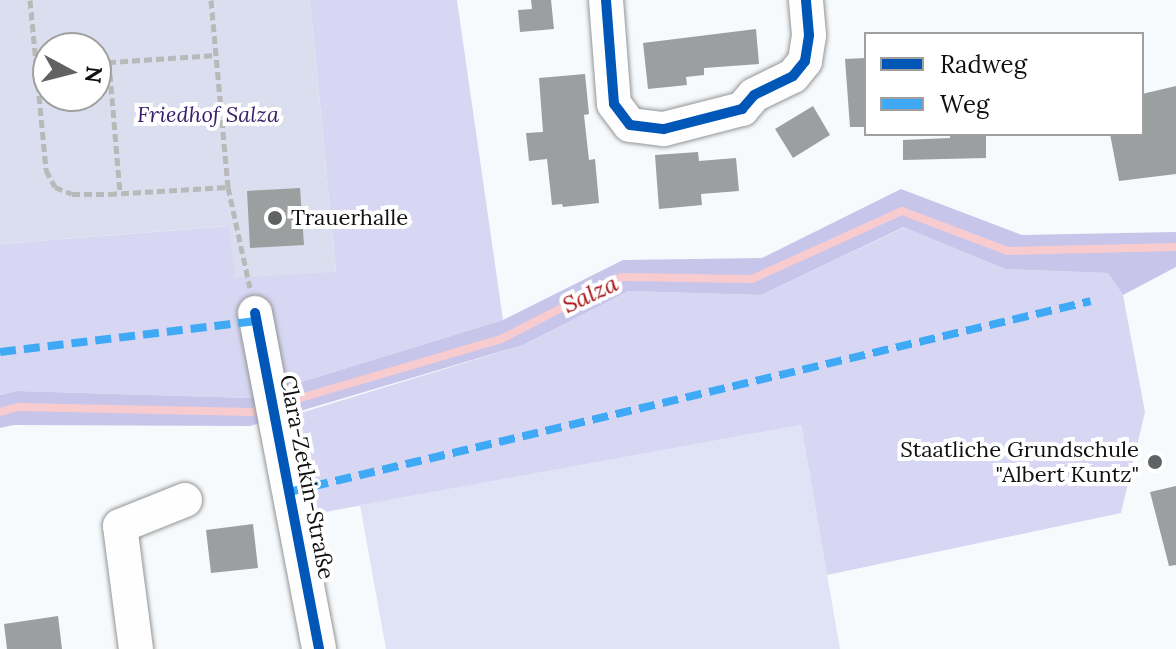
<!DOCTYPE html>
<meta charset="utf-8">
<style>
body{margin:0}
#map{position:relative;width:1176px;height:649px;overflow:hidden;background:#f7fafc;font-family:Lora,serif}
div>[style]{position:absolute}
.green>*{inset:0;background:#d7d7f3}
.forest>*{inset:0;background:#c8c5ea}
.cemetery>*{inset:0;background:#dadeee}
.pitch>*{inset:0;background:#e0e3f6}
.stream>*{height:8px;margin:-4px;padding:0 4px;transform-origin:4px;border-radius:4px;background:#f8cbcf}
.building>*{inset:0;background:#9b9fa0}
.path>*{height:5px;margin-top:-2.5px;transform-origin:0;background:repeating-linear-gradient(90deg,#b8b9b9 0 8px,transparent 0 12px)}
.roads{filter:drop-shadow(0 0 2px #949596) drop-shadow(0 0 2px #949596)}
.minor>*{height:34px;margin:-17px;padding:0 17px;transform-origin:17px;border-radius:17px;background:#fefeff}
.quiet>*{height:8px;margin-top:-4px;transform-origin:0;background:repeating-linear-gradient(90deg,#3fa9f5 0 16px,transparent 0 24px)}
.cycleway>*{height:10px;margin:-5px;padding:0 5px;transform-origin:5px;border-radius:5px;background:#0057b8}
.dots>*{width:22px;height:22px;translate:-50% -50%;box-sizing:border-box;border:4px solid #fff;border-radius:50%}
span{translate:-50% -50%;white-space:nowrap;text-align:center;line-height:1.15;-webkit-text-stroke:8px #fff;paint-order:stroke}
.park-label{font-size:22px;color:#381e6b;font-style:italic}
.poi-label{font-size:22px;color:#101010}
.left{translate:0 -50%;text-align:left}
.right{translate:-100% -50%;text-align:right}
.street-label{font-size:22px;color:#101010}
.water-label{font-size:24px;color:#a61517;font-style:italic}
.legend{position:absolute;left:864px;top:32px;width:280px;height:104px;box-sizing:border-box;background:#fff;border:2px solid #9f9f9f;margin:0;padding:10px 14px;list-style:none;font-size:24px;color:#101010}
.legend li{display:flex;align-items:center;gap:16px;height:40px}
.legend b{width:40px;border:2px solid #9f9f9f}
.north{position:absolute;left:32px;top:32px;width:80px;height:80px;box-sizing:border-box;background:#fff;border:2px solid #9f9f9f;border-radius:50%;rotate:97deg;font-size:22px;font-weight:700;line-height:32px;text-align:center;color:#101010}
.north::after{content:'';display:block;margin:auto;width:28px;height:36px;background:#616263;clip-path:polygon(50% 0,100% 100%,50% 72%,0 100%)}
</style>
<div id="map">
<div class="green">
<div style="clip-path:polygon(310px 0,457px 0,503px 320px,249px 398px,17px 391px,0 395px,0 244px,230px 226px,336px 272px)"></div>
<div style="clip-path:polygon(905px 227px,1005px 269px,1108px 273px,1123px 295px,1145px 412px,1121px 513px,827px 575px,801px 425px,314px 514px,294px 415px,523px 345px,629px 291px,761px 295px)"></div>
</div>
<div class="forest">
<div style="clip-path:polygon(901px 189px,1022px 235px,1176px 232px,1176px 267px,1123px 295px,1108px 273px,1005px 269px,904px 227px,761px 295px,629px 291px,523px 345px,250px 426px,14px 425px,0 428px,0 395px,17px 391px,249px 398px,503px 320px,623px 260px,762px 258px)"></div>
</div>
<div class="cemetery">
<div style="clip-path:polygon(evenodd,0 0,310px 0,336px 272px,235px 278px,229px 226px,0 244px,0 0,48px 48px,96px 48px,96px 96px,48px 96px,48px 48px)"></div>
</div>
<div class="pitch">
<div style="clip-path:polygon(801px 425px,840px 649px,386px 649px,360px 505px)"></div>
</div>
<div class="stream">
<div style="left:280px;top:404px;width:230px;rotate:-16.4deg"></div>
<div style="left:501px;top:339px;width:136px;rotate:-27.1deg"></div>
<div style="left:622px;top:277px;width:130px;rotate:0.9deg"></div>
<div style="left:752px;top:279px;width:165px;rotate:-24.4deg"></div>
<div style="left:902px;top:211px;width:113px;rotate:20.7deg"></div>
<div style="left:1008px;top:251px;width:168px;rotate:-1.4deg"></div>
<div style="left:0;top:412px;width:19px;rotate:-16deg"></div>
<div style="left:18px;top:407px;width:234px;rotate:1.2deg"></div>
<div style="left:252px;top:412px;width:16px;rotate:-15deg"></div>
</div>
<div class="building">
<div style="clip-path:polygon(531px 0,551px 0,554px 29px,520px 32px,518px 10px,532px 9px)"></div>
<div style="clip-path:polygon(756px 29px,759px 64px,704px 68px,704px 75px,686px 77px,687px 85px,648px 89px,643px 43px)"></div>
<div style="clip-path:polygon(866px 58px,866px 127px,850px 127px,845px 59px)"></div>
<div style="clip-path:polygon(585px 74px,589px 114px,584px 115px,589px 160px,595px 159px,599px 203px,563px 207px,562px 204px,552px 205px,547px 159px,529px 161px,526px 133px,543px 132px,539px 78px)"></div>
<div style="clip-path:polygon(1176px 86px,1176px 174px,1119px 181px,1110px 134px,1142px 134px,1142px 94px)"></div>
<div style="clip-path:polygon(813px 106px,830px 135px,793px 158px,775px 129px)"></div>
<div style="clip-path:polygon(950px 134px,986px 134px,986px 158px,903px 160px,903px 140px,950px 138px)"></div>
<div style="clip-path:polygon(698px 152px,699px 161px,736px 158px,739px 191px,701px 194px,702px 205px,659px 209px,655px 155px)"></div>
<div style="clip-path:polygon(300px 188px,304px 245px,250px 248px,247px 191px)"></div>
<div style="clip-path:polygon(1176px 486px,1176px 565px,1169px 566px,1150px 492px)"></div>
<div style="clip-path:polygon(253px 524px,258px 568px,211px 573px,206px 530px)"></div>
<div style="clip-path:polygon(58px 616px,62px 649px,7px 649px,4px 624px)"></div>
</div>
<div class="path">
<div style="left:30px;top:0;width:171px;rotate:84.6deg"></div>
<div style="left:46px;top:170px;width:19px;rotate:62deg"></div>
<div style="left:55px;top:187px;width:18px;rotate:22deg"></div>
<div style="left:72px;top:194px;width:37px"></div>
<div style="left:109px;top:194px;width:119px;rotate:-3.4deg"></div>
<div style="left:211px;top:0;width:188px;rotate:84.8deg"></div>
<div style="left:228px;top:187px;width:103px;rotate:77.7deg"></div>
<div style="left:109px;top:62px;width:131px;rotate:85.2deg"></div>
<div style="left:96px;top:63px;width:120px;rotate:-3.8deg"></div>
<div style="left:36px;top:68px;width:12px;rotate:-5deg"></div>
</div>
<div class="roads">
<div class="minor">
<div style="left:606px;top:0;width:104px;rotate:85.6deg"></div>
<div style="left:614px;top:104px;width:26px;rotate:53deg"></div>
<div style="left:630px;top:125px;width:34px;rotate:7deg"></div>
<div style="left:664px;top:129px;width:81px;rotate:-14.4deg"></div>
<div style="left:742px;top:109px;width:18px;rotate:-49deg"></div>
<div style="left:754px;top:95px;width:43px;rotate:-26deg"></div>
<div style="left:793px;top:76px;width:19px;rotate:-51deg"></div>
<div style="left:805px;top:61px;width:26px;rotate:-81deg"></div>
<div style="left:809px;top:35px;width:35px;rotate:-95deg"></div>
<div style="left:255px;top:313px;width:342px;rotate:79.2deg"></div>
<div style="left:136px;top:649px;width:124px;rotate:-97.4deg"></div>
<div style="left:120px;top:526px;width:70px;rotate:-21.8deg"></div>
</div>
</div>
<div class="quiet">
<div style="left:0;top:352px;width:258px;rotate:-6.9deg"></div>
<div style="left:289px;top:492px;width:824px;rotate:-13.4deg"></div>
</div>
<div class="cycleway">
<div style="left:606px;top:0;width:104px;rotate:85.6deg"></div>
<div style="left:614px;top:104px;width:26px;rotate:53deg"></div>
<div style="left:630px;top:125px;width:34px;rotate:7deg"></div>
<div style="left:664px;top:129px;width:81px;rotate:-14.4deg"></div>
<div style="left:742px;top:109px;width:18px;rotate:-49deg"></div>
<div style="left:754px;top:95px;width:43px;rotate:-26deg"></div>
<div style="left:793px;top:76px;width:19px;rotate:-51deg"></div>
<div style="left:805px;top:61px;width:26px;rotate:-81deg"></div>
<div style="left:809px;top:35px;width:35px;rotate:-95deg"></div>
<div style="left:255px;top:313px;width:342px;rotate:79.2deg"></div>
</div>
<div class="dots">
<div style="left:275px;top:218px;background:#616263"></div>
<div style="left:1155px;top:462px;background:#616263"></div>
</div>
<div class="park-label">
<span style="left:208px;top:115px">Friedhof Salza</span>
</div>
<div class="poi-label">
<span class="left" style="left:291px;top:218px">Trauerhalle</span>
<span class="right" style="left:1139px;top:462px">Staatliche Grundschule<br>"Albert Kuntz"</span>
</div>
<div class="street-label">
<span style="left:307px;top:477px;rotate:79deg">Clara-Zetkin-Straße</span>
</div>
<div class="water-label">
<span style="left:590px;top:294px;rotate:-25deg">Salza</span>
</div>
<ul class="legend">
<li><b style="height:10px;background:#0057b8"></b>Radweg</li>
<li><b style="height:10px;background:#3fa9f5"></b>Weg</li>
</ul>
<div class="north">N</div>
</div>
